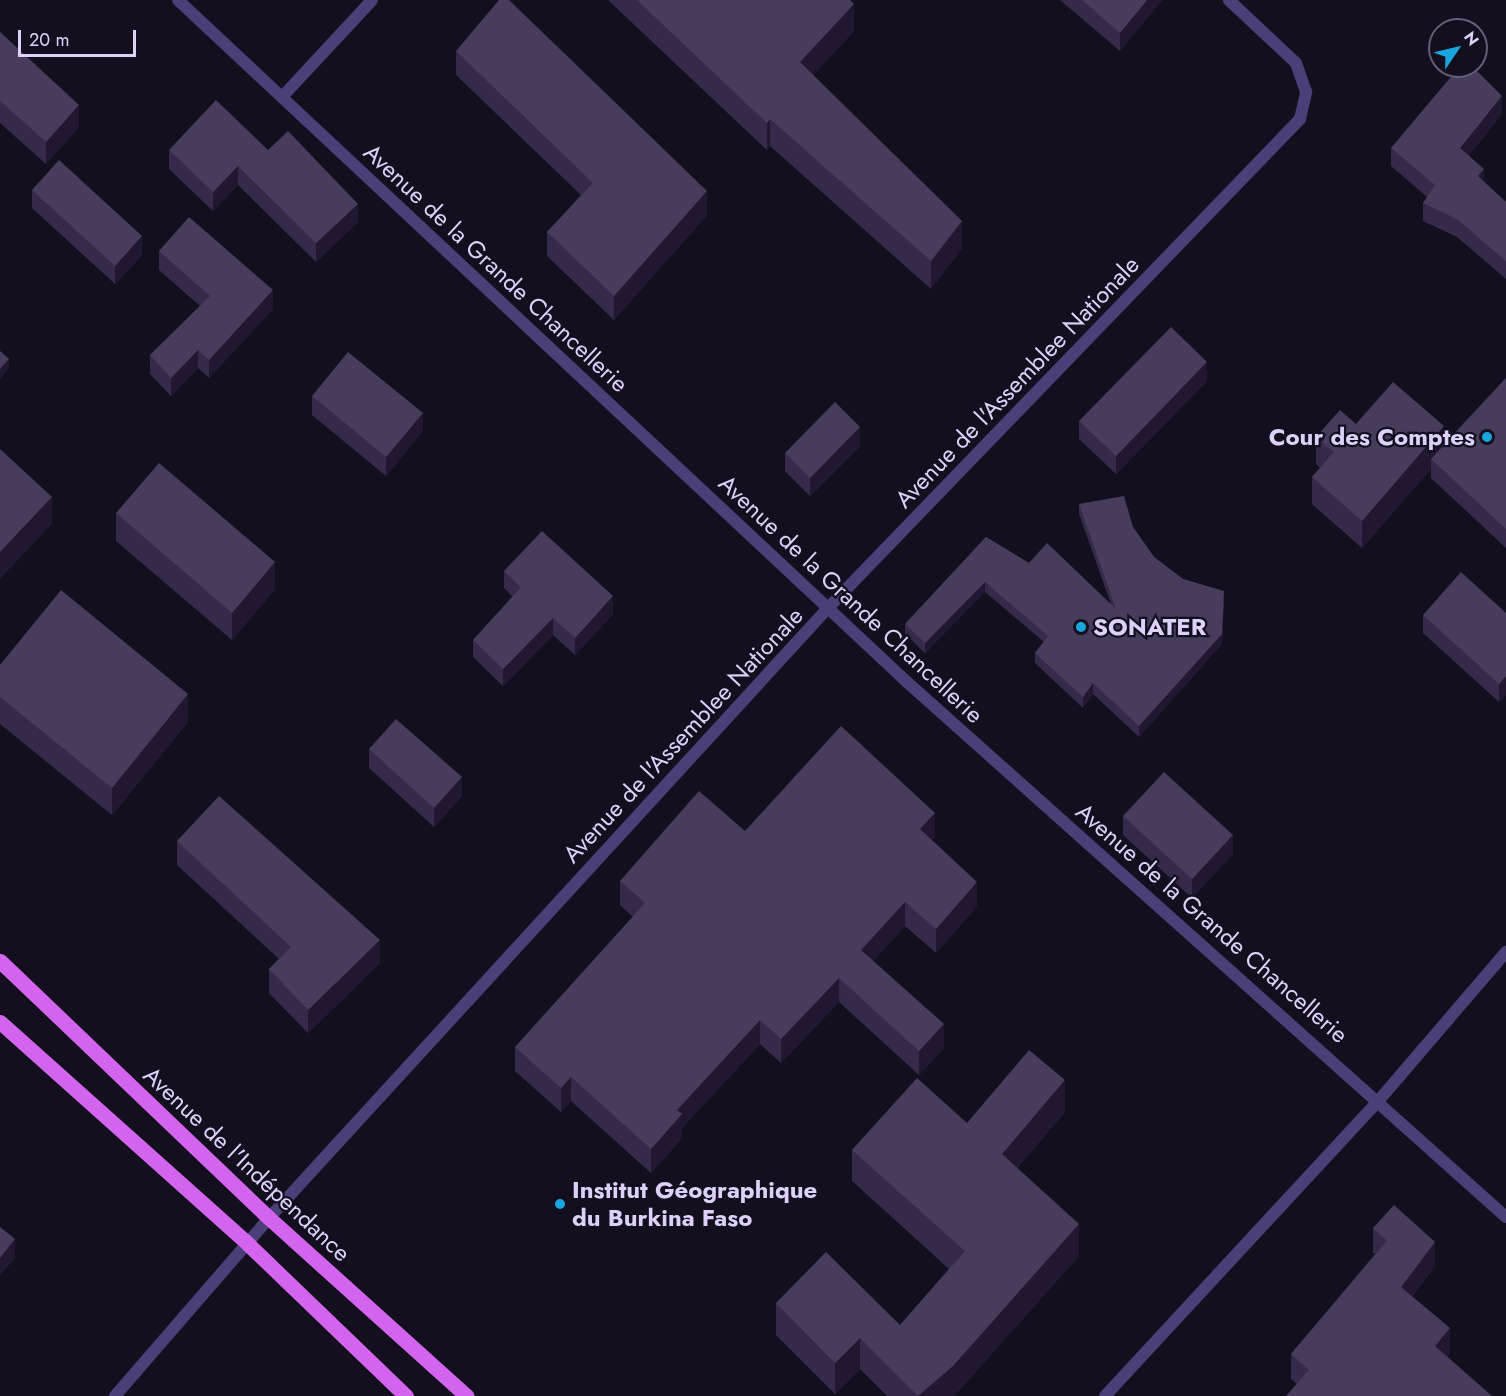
<!DOCTYPE html>
<meta charset="utf-8">
<style>
body{margin:0}
#map{position:relative;width:1506px;height:1396px;overflow:hidden;background:#140f1e;font-family:Jost,sans-serif}
div>[style]{position:absolute}
.street>*{height:12px;margin:-6px;padding:0 6px;transform-origin:6px;border-radius:6px;background:#4b3f77}
.primary>*{height:15px;margin:-7.5px;padding:0 7.5px;transform-origin:7.5px;border-radius:7.5px;background:#d364ed}
.wall>*{inset:0;background:#362a4a}
.shaded-wall>*{inset:0;background:#211731}
.building>*{inset:0;background:#483c5d}
.dots>*{width:16px;height:16px;translate:-50% -50%;box-sizing:border-box;border:3px solid #140f1e;border-radius:50%}
span{translate:-50% -50%;white-space:nowrap;text-align:center;line-height:1.15;-webkit-text-stroke:4.5px #140f1e;paint-order:stroke}
.street-label{font-size:24px;color:#ddd1fa}
.poi-label{font-size:24px;color:#ddd1fa;font-weight:700}
.right{translate:-100% -50%;text-align:right}
.left{translate:0 -50%;text-align:left}
.north{position:absolute;left:1428px;top:18px;width:60px;height:60px;box-sizing:border-box;background:#140f1e;border:2px solid #645d76;border-radius:50%;rotate:55deg;font-size:16px;font-weight:700;line-height:24px;text-align:center;color:#ddd1fa}
.north::after{content:'';display:block;margin:auto;width:21px;height:27px;background:#1aa5dd;clip-path:polygon(50% 0,100% 100%,50% 72%,0 100%)}
.scale{position:absolute;left:18px;top:30px;width:118px;height:27px;box-sizing:border-box;border:3px solid #ddd1fa;border-top:0;padding-left:8px;font-size:18px;line-height:21px;white-space:nowrap;color:#ddd1fa;-webkit-text-stroke:4px #140f1e;paint-order:stroke}
</style>
<div id="map">
<div class="street">
<div style="left:178px;top:0;width:998px;rotate:43.09deg"></div>
<div style="left:907px;top:682px;width:803px;rotate:41.77deg"></div>
<div style="left:282px;top:97px;width:132px;rotate:-47.1deg"></div>
<div style="left:115px;top:1396px;width:235px;rotate:-49.1deg"></div>
<div style="left:269px;top:1218px;width:827px;rotate:-47.5deg"></div>
<div style="left:828px;top:608px;width:680px;rotate:-46.01deg"></div>
<div style="left:1300px;top:119px;width:28px;rotate:-77deg"></div>
<div style="left:1306px;top:92px;width:31px;rotate:-109deg"></div>
<div style="left:1296px;top:63px;width:92px;rotate:-136.8deg"></div>
<div style="left:1105px;top:1396px;width:405px;rotate:-47.2deg"></div>
<div style="left:1380px;top:1099px;width:194px;rotate:-49.4deg"></div>
</div>
<div class="primary">
<div style="left:0;top:961px;width:372px;rotate:43.7deg"></div>
<div style="left:269px;top:1218px;width:266px;rotate:42deg"></div>
<div style="left:0;top:1022px;width:334px;rotate:41.8deg"></div>
<div style="left:249px;top:1245px;width:218px;rotate:43.9deg"></div>
</div>
<div class="wall">
<div style="clip-path:polygon(608px 0,850px 0,854px 31px,813px 75px,962px 248px,931px 289px,770px 146px,767px 150px)"></div>
<div style="clip-path:polygon(1060px 0,1162px 0,1120px 51px)"></div>
<div style="clip-path:polygon(0 32px,79px 127px,46px 164px,0 123px)"></div>
<div style="clip-path:polygon(456px 51px,707px 215px,614px 320px,547px 256px,547px 232px,581px 195px,456px 75px)"></div>
<div style="clip-path:polygon(1502px 114px,1469px 155px,1484px 182px,1506px 202px,1506px 279px,1457px 237px,1423px 221px,1423px 203px,1427px 197px,1391px 166px,1391px 148px)"></div>
<div style="clip-path:polygon(169px 150px,268px 150px,358px 222px,316px 262px,238px 185px,213px 211px,169px 169px)"></div>
<div style="clip-path:polygon(32px 190px,142px 255px,115px 284px,32px 208px)"></div>
<div style="clip-path:polygon(159px 251px,273px 309px,209px 378px,198px 368px,171px 396px,150px 374px,150px 355px,200px 306px,159px 270px)"></div>
<div style="clip-path:polygon(1506px 378px,1506px 548px,1431px 478px,1431px 469px,1362px 548px,1312px 504px,1312px 477px,1320px 468px,1316px 464px,1316px 437px,1356px 424px,1444px 444px)"></div>
<div style="clip-path:polygon(1207px 381px,1116px 474px,1079px 439px,1079px 421px)"></div>
<div style="clip-path:polygon(312px 396px,423px 431px,386px 476px,312px 415px)"></div>
<div style="clip-path:polygon(860px 446px,810px 496px,785px 471px,785px 453px)"></div>
<div style="clip-path:polygon(1079px 504px,1133px 527px,1154px 557px,1183px 579px,1224px 601px,1222px 644px,1139px 737px,1093px 694px,1083px 708px,1035px 663px,1035px 653px,1044px 642px,985px 592px,925px 653px,905px 634px,905px 624px,986px 537px,1029px 563px,1111px 604px,1079px 514px)"></div>
<div style="clip-path:polygon(116px 513px,275px 589px,232px 640px,116px 541px)"></div>
<div style="clip-path:polygon(504px 571px,613px 614px,575px 655px,553px 635px,503px 686px,473px 657px,473px 640px,513px 597px,504px 588px)"></div>
<div style="clip-path:polygon(1506px 613px,1506px 695px,1499px 702px,1423px 633px,1423px 615px)"></div>
<div style="clip-path:polygon(0 665px,188px 722px,112px 815px,0 724px)"></div>
<div style="clip-path:polygon(369px 749px,462px 796px,434px 827px,369px 768px)"></div>
<div style="clip-path:polygon(1123px 816px,1233px 854px,1192px 898px,1123px 835px)"></div>
<div style="clip-path:polygon(745px 831px,935px 837px,932px 840px,977px 906px,936px 953px,905px 926px,873px 961px,944px 1048px,919px 1075px,839px 1002px,781px 1063px,760px 1044px,682px 1128px,682px 1138px,651px 1173px,571px 1101px,561px 1112px,515px 1071px,515px 1047px,633px 917px,620px 905px,620px 881px)"></div>
<div style="clip-path:polygon(177px 841px,380px 963px,308px 1033px,269px 993px,269px 969px,279px 959px,177px 865px)"></div>
<div style="clip-path:polygon(1065px 1112px,1017px 1168px,1079px 1256px,954px 1396px,887px 1396px,860px 1369px,835px 1394px,776px 1335px,776px 1303px,900px 1325px,949px 1269px,852px 1181px,852px 1150px,967px 1123px)"></div>
<div style="clip-path:polygon(1373px 1228px,1435px 1266px,1412px 1297px,1450px 1353px,1447px 1357px,1297px 1384px,1291px 1379px,1291px 1354px,1375px 1254px,1373px 1253px)"></div>
</div>
<div class="shaded-wall">
<div style="clip-path:polygon(1147px 0,1162px 0,1120px 51px,1120px 33px)"></div>
<div style="clip-path:polygon(854px 4px,854px 31px,800px 89px,800px 62px)"></div>
<div style="clip-path:polygon(1502px 96px,1502px 114px,1460px 166px,1460px 148px)"></div>
<div style="clip-path:polygon(79px 105px,79px 127px,46px 164px,46px 142px)"></div>
<div style="clip-path:polygon(770px 119px,770px 146px,767px 150px,767px 123px)"></div>
<div style="clip-path:polygon(238px 166px,238px 185px,213px 211px,213px 192px)"></div>
<div style="clip-path:polygon(1484px 169px,1484px 187px,1478px 176px)"></div>
<div style="clip-path:polygon(707px 191px,707px 215px,614px 320px,614px 296px)"></div>
<div style="clip-path:polygon(358px 204px,358px 222px,316px 262px,316px 243px)"></div>
<div style="clip-path:polygon(962px 221px,962px 248px,931px 289px,931px 261px)"></div>
<div style="clip-path:polygon(142px 236px,142px 255px,115px 284px,115px 266px)"></div>
<div style="clip-path:polygon(273px 290px,273px 309px,209px 378px,209px 360px)"></div>
<div style="clip-path:polygon(198px 350px,198px 368px,171px 396px,171px 378px)"></div>
<div style="clip-path:polygon(9px 359px,9px 368px,0 379px,0 369px)"></div>
<div style="clip-path:polygon(1207px 362px,1207px 381px,1116px 474px,1116px 456px)"></div>
<div style="clip-path:polygon(423px 413px,423px 431px,386px 476px,386px 457px)"></div>
<div style="clip-path:polygon(1444px 426px,1444px 453px,1431px 459px,1431px 469px,1362px 548px,1362px 521px)"></div>
<div style="clip-path:polygon(860px 427px,860px 446px,810px 496px,810px 478px)"></div>
<div style="clip-path:polygon(52px 497px,52px 524px,0 579px,0 552px)"></div>
<div style="clip-path:polygon(275px 562px,275px 589px,232px 640px,232px 613px)"></div>
<div style="clip-path:polygon(985px 582px,985px 592px,925px 653px,925px 643px)"></div>
<div style="clip-path:polygon(1224px 591px,1222px 644px,1139px 737px,1139px 726px)"></div>
<div style="clip-path:polygon(613px 596px,613px 614px,575px 655px,575px 638px)"></div>
<div style="clip-path:polygon(553px 618px,553px 635px,503px 686px,503px 669px)"></div>
<div style="clip-path:polygon(1506px 676px,1506px 695px,1499px 702px,1499px 684px)"></div>
<div style="clip-path:polygon(1093px 683px,1093px 694px,1083px 708px,1083px 697px)"></div>
<div style="clip-path:polygon(188px 694px,188px 722px,112px 815px,112px 788px)"></div>
<div style="clip-path:polygon(462px 777px,462px 796px,434px 827px,434px 808px)"></div>
<div style="clip-path:polygon(935px 813px,935px 837px,920px 853px,920px 829px)"></div>
<div style="clip-path:polygon(1233px 835px,1233px 854px,1192px 898px,1192px 879px)"></div>
<div style="clip-path:polygon(977px 882px,977px 906px,936px 953px,936px 929px)"></div>
<div style="clip-path:polygon(905px 902px,905px 926px,861px 974px,861px 950px)"></div>
<div style="clip-path:polygon(380px 940px,380px 963px,308px 1033px,308px 1010px)"></div>
<div style="clip-path:polygon(839px 978px,839px 1002px,781px 1063px,781px 1039px)"></div>
<div style="clip-path:polygon(760px 1020px,760px 1044px,682px 1128px,682px 1138px,651px 1173px,651px 1149px,677px 1110px)"></div>
<div style="clip-path:polygon(944px 1024px,944px 1048px,919px 1075px,919px 1051px)"></div>
<div style="clip-path:polygon(571px 1077px,571px 1101px,561px 1112px,561px 1088px)"></div>
<div style="clip-path:polygon(1065px 1080px,1065px 1112px,1002px 1186px,1002px 1154px)"></div>
<div style="clip-path:polygon(1079px 1224px,1079px 1256px,954px 1396px,918px 1396px)"></div>
<div style="clip-path:polygon(15px 1239px,15px 1258px,0 1276px,0 1258px)"></div>
<div style="clip-path:polygon(1435px 1242px,1435px 1266px,1401px 1312px,1401px 1287px)"></div>
<div style="clip-path:polygon(1450px 1328px,1450px 1353px,1435px 1371px,1435px 1346px)"></div>
<div style="clip-path:polygon(860px 1338px,860px 1369px,835px 1394px,835px 1363px)"></div>
</div>
<div class="building">
<div style="clip-path:polygon(499px 0,509px 0,707px 191px,614px 296px,547px 232px,593px 183px,456px 51px)"></div>
<div style="clip-path:polygon(637px 0,850px 0,854px 4px,800px 62px,962px 221px,931px 261px,770px 119px,767px 123px)"></div>
<div style="clip-path:polygon(1082px 0,1147px 0,1120px 33px)"></div>
<div style="clip-path:polygon(0 32px,79px 105px,46px 142px,0 101px)"></div>
<div style="clip-path:polygon(1460px 66px,1472px 66px,1502px 96px,1460px 148px,1484px 169px,1478px 176px,1506px 202px,1506px 261px,1457px 219px,1423px 203px,1435px 185px,1391px 148px)"></div>
<div style="clip-path:polygon(216px 100px,268px 150px,288px 131px,358px 204px,316px 243px,238px 166px,213px 192px,169px 150px)"></div>
<div style="clip-path:polygon(59px 160px,142px 236px,115px 266px,32px 190px)"></div>
<div style="clip-path:polygon(189px 217px,273px 290px,209px 360px,198px 350px,171px 378px,150px 355px,210px 296px,159px 251px)"></div>
<div style="clip-path:polygon(1171px 327px,1207px 362px,1116px 456px,1079px 421px)"></div>
<div style="clip-path:polygon(0 351px,9px 359px,0 369px)"></div>
<div style="clip-path:polygon(348px 352px,423px 413px,386px 457px,312px 396px)"></div>
<div style="clip-path:polygon(1506px 378px,1506px 529px,1431px 459px)"></div>
<div style="clip-path:polygon(1393px 382px,1444px 426px,1362px 521px,1312px 477px,1334px 452px,1316px 437px,1340px 410px,1356px 424px)"></div>
<div style="clip-path:polygon(835px 402px,860px 427px,810px 478px,785px 453px)"></div>
<div style="clip-path:polygon(0 449px,52px 497px,0 552px)"></div>
<div style="clip-path:polygon(159px 463px,275px 562px,232px 613px,116px 513px)"></div>
<div style="clip-path:polygon(1124px 496px,1133px 527px,1154px 557px,1183px 579px,1224px 591px,1222px 634px,1139px 726px,1093px 683px,1083px 697px,1035px 653px,1048px 636px,985px 582px,925px 643px,905px 624px,986px 537px,1029px 563px,1047px 543px,1116px 609px,1079px 504px)"></div>
<div style="clip-path:polygon(542px 531px,613px 596px,575px 638px,553px 618px,503px 669px,473px 640px,521px 587px,504px 571px)"></div>
<div style="clip-path:polygon(1461px 572px,1506px 613px,1506px 676px,1499px 684px,1423px 615px)"></div>
<div style="clip-path:polygon(61px 590px,188px 694px,112px 788px,0 697px,0 665px)"></div>
<div style="clip-path:polygon(396px 719px,462px 777px,434px 808px,369px 749px)"></div>
<div style="clip-path:polygon(841px 726px,935px 813px,920px 829px,977px 882px,936px 929px,905px 902px,861px 950px,944px 1024px,919px 1051px,839px 978px,781px 1039px,760px 1020px,677px 1110px,682px 1114px,651px 1149px,571px 1077px,561px 1088px,515px 1047px,645px 903px,620px 881px,699px 791px,745px 831px)"></div>
<div style="clip-path:polygon(1164px 772px,1233px 835px,1192px 879px,1123px 816px)"></div>
<div style="clip-path:polygon(219px 796px,380px 940px,308px 1010px,269px 969px,291px 947px,177px 841px)"></div>
<div style="clip-path:polygon(1029px 1050px,1065px 1080px,1002px 1154px,1079px 1224px,953px 1366px,918px 1396px,860px 1338px,835px 1363px,776px 1303px,826px 1252px,900px 1325px,965px 1251px,852px 1150px,917px 1078px,967px 1123px)"></div>
<div style="clip-path:polygon(1394px 1205px,1435px 1242px,1401px 1287px,1450px 1328px,1435px 1346px,1492px 1396px,1286px 1396px,1309px 1370px,1291px 1354px,1387px 1241px,1373px 1228px)"></div>
<div style="clip-path:polygon(0 1227px,15px 1239px,0 1258px)"></div>
</div>
<div class="dots">
<div style="left:1487px;top:437px;background:#1aa5dd"></div>
<div style="left:1081px;top:627px;background:#1aa5dd"></div>
<div style="left:560px;top:1204px;background:#1aa5dd"></div>
</div>
<div class="street-label">
<span style="left:496px;top:268px;rotate:43deg">Avenue de la Grande Chancellerie</span>
<span style="left:1017px;top:382px;rotate:-46deg">Avenue de l'Assemblee Nationale</span>
<span style="left:851px;top:599px;rotate:43deg">Avenue de la Grande Chancellerie</span>
<span style="left:683px;top:735px;rotate:-47deg">Avenue de l'Assemblee Nationale</span>
<span style="left:1212px;top:923px;rotate:41deg">Avenue de la Grande Chancellerie</span>
<span style="left:247px;top:1164px;rotate:43deg">Avenue de l'Indépendance</span>
</div>
<div class="poi-label">
<span class="right" style="left:1475px;top:437px">Cour des Comptes</span>
<span class="left" style="left:1093px;top:627px">SONATER</span>
<span class="left" style="left:572px;top:1204px">Institut Géographique<br>du Burkina Faso</span>
</div>
<div class="north">N</div>
<div class="scale">20 m</div>
</div>
